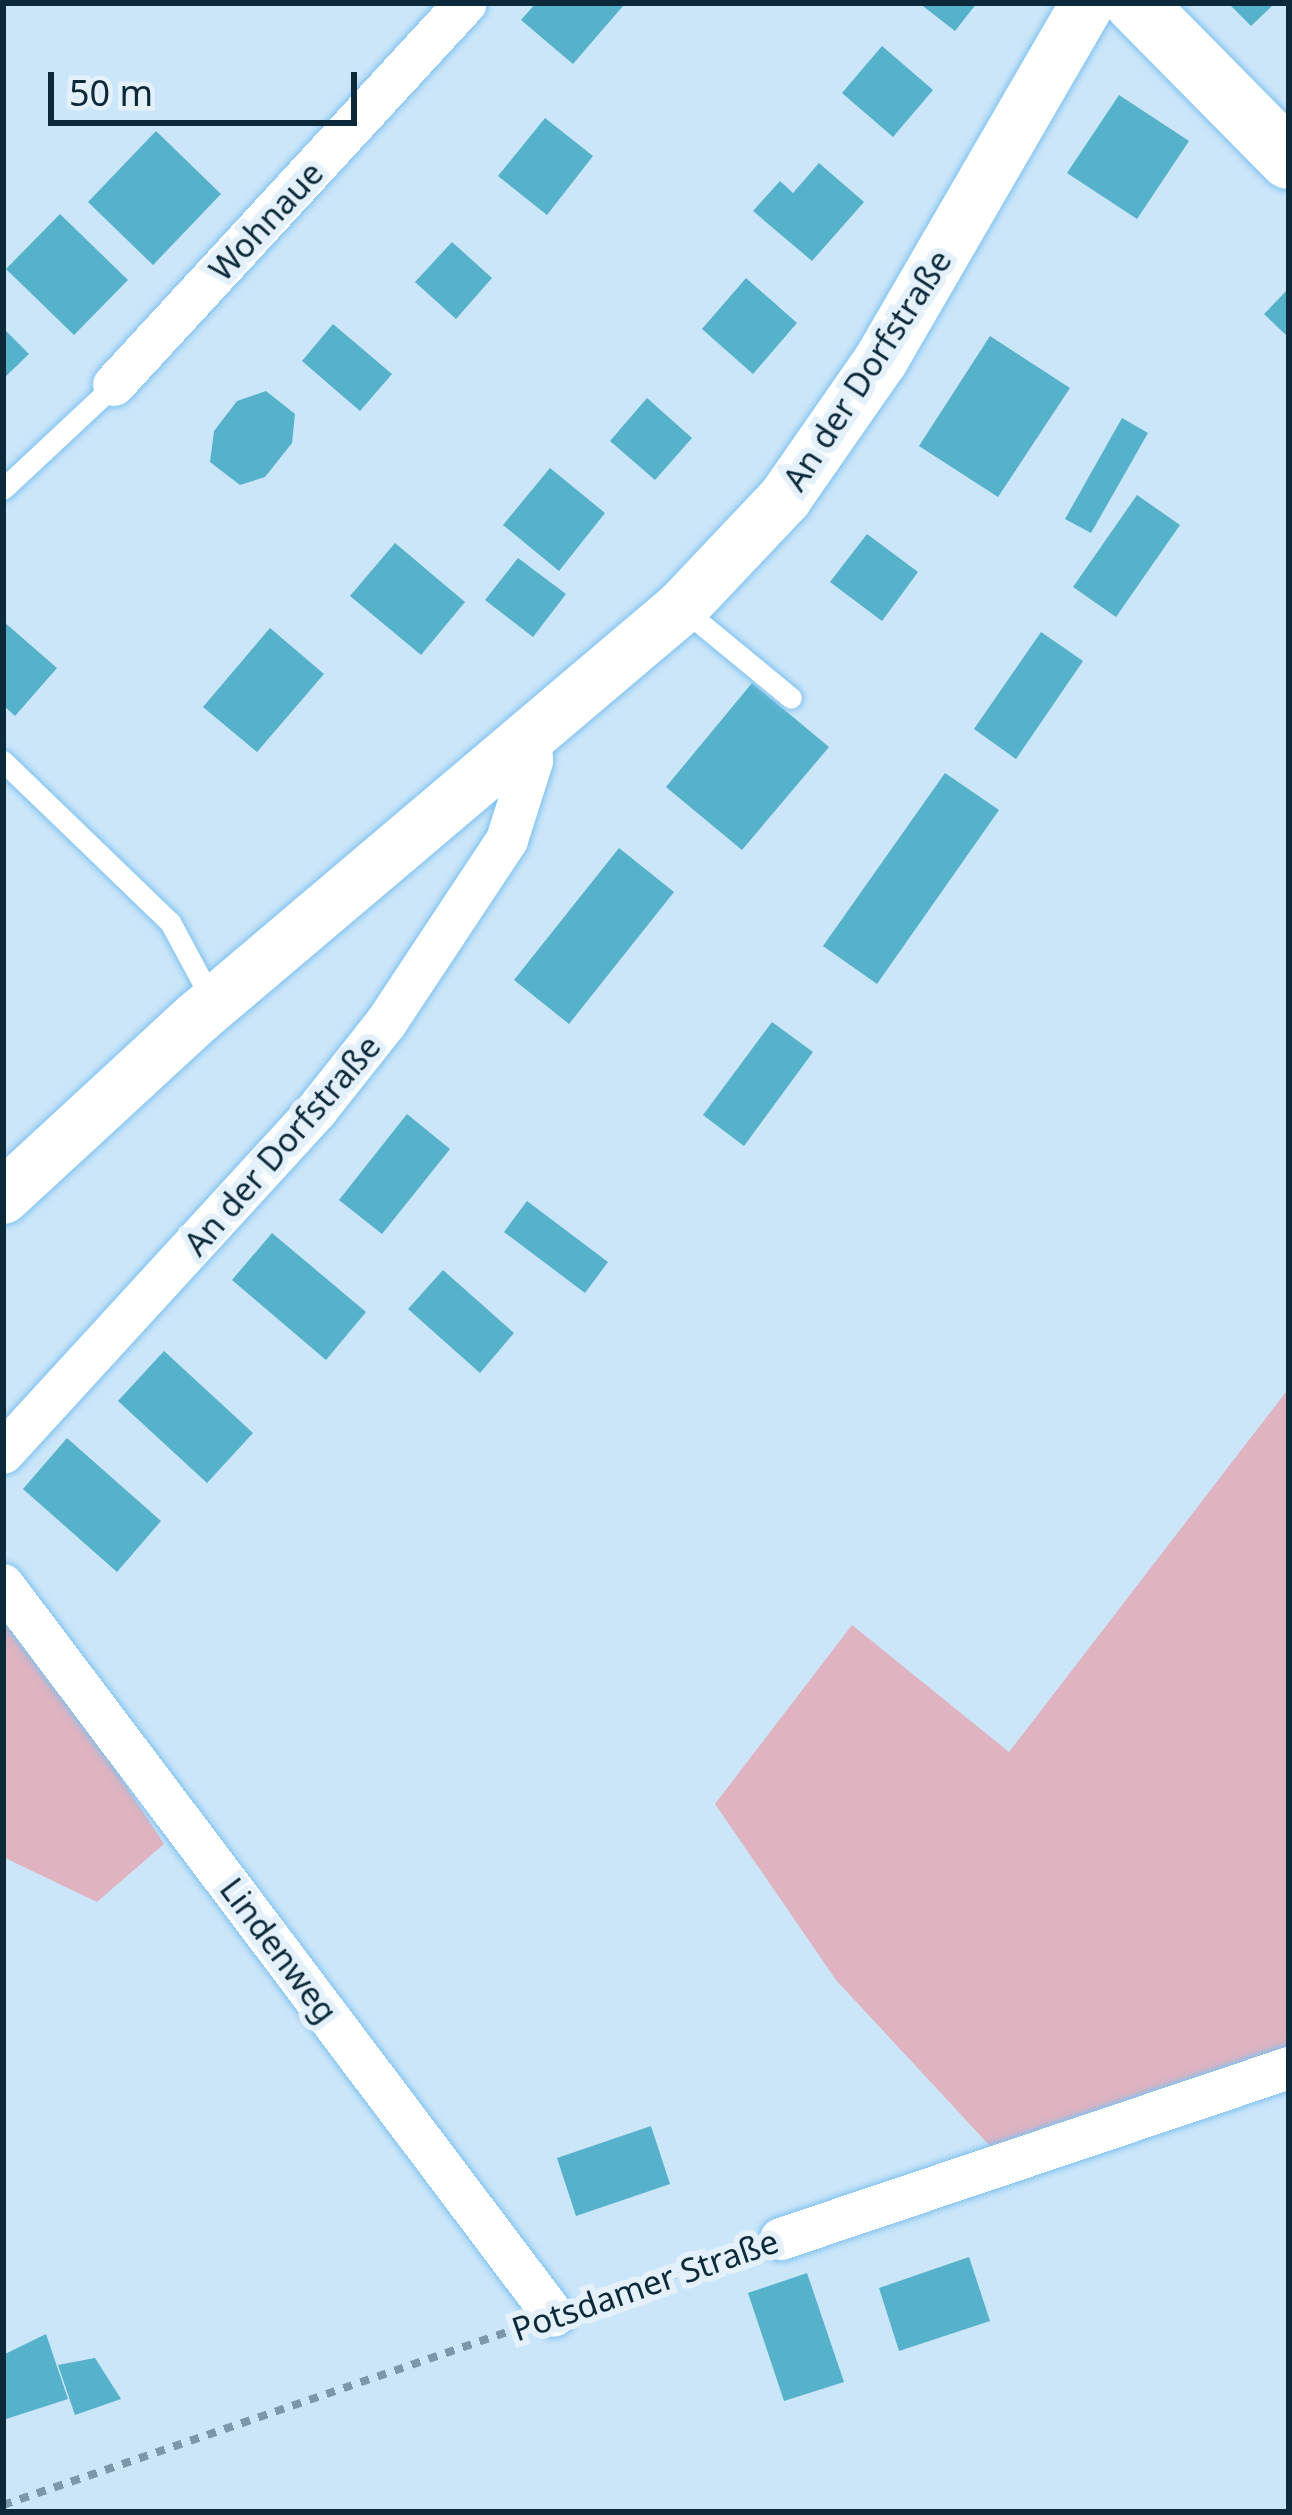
<!DOCTYPE html>
<meta charset="utf-8">
<style>
body{margin:0}
#map{position:relative;width:1292px;height:2515px;overflow:hidden;background:#cce6f9;font-family:"Noto Sans",sans-serif}
div>[style]{position:absolute}
.green>*{inset:0;background:#dfb3c0}
.building>*{inset:0;background:#56b1cb}
.path>*{height:8px;margin-top:-4px;transform-origin:0;background:repeating-linear-gradient(90deg,#7b97a9 0 9px,transparent 0 18px)}
.roads{filter:drop-shadow(0 0 3px #7ec1ef) drop-shadow(0 0 3px #7ec1ef)}
.service>*{height:21px;margin:-10.5px;padding:0 10.5px;transform-origin:10.5px;border-radius:10.5px;background:#fff}
.minor>*{height:42px;margin:-21px;padding:0 21px;transform-origin:21px;border-radius:21px;background:#fff}
.tertiary>*{height:54px;margin:-27px;padding:0 27px;transform-origin:27px;border-radius:27px;background:#fff}
.secondary>*{height:60px;margin:-30px;padding:0 30px;transform-origin:30px;border-radius:30px;background:#fff}
span{translate:-50% -50%;white-space:nowrap;text-align:center;line-height:1.15;-webkit-text-stroke:12px #e4f1fb;paint-order:stroke}
.street-label{font-size:33px;color:#0c293a}
.frame{position:absolute;inset:0;border:6px solid #0c293a;pointer-events:none}
.scale{position:absolute;left:48px;top:72px;width:309px;height:54px;box-sizing:border-box;border:6px solid #0c293a;border-top:0;padding-left:15px;font-size:36px;line-height:42px;white-space:nowrap;color:#0c293a;-webkit-text-stroke:9px #e4f1fb;paint-order:stroke}
</style>
<div id="map">
<div class="green">
<div style="clip-path:polygon(1289px 1388px,1289px 2046px,990px 2146px,836px 1980px,715px 1804px,852px 1625px,1009px 1752px)"></div>
<div style="clip-path:polygon(3px 1597px,164px 1844px,97px 1902px,3px 1857px)"></div>
</div>
<div class="building">
<div style="clip-path:polygon(536px 3px,619px 3px,623px 6px,573px 64px,521px 20px)"></div>
<div style="clip-path:polygon(919px 3px,977px 3px,955px 31px)"></div>
<div style="clip-path:polygon(1228px 3px,1275px 3px,1251px 26px)"></div>
<div style="clip-path:polygon(882px 46px,933px 90px,893px 137px,842px 93px)"></div>
<div style="clip-path:polygon(1119px 95px,1189px 141px,1137px 219px,1067px 173px)"></div>
<div style="clip-path:polygon(545px 118px,593px 156px,547px 215px,498px 176px)"></div>
<div style="clip-path:polygon(156px 131px,221px 194px,153px 265px,88px 202px)"></div>
<div style="clip-path:polygon(819px 163px,864px 202px,812px 261px,753px 211px,780px 181px,793px 193px)"></div>
<div style="clip-path:polygon(60px 214px,128px 280px,74px 335px,6px 269px)"></div>
<div style="clip-path:polygon(452px 242px,492px 278px,456px 319px,415px 282px)"></div>
<div style="clip-path:polygon(746px 278px,797px 323px,753px 374px,702px 329px)"></div>
<div style="clip-path:polygon(1289px 288px,1289px 338px,1264px 314px)"></div>
<div style="clip-path:polygon(333px 324px,392px 374px,360px 411px,302px 361px)"></div>
<div style="clip-path:polygon(3px 328px,29px 354px,3px 379px)"></div>
<div style="clip-path:polygon(990px 336px,1070px 388px,998px 497px,919px 446px)"></div>
<div style="clip-path:polygon(266px 391px,295px 414px,292px 443px,265px 477px,240px 485px,210px 462px,214px 431px,237px 401px)"></div>
<div style="clip-path:polygon(647px 398px,692px 438px,655px 480px,610px 441px)"></div>
<div style="clip-path:polygon(1122px 418px,1148px 433px,1091px 533px,1065px 519px)"></div>
<div style="clip-path:polygon(550px 468px,605px 513px,559px 571px,503px 525px)"></div>
<div style="clip-path:polygon(1137px 495px,1180px 525px,1116px 617px,1073px 587px)"></div>
<div style="clip-path:polygon(867px 534px,918px 572px,882px 621px,830px 582px)"></div>
<div style="clip-path:polygon(395px 543px,465px 602px,421px 655px,350px 596px)"></div>
<div style="clip-path:polygon(518px 558px,566px 594px,533px 637px,485px 600px)"></div>
<div style="clip-path:polygon(3px 621px,57px 668px,15px 716px,3px 705px)"></div>
<div style="clip-path:polygon(270px 628px,324px 674px,257px 752px,203px 707px)"></div>
<div style="clip-path:polygon(1041px 632px,1083px 661px,1016px 759px,974px 729px)"></div>
<div style="clip-path:polygon(752px 683px,829px 747px,742px 850px,666px 787px)"></div>
<div style="clip-path:polygon(945px 773px,999px 810px,877px 984px,823px 946px)"></div>
<div style="clip-path:polygon(619px 848px,674px 892px,569px 1024px,514px 980px)"></div>
<div style="clip-path:polygon(772px 1022px,813px 1052px,744px 1146px,703px 1115px)"></div>
<div style="clip-path:polygon(407px 1114px,450px 1149px,382px 1234px,339px 1200px)"></div>
<div style="clip-path:polygon(527px 1201px,608px 1262px,585px 1293px,504px 1232px)"></div>
<div style="clip-path:polygon(272px 1233px,366px 1312px,326px 1360px,232px 1280px)"></div>
<div style="clip-path:polygon(443px 1270px,514px 1333px,480px 1373px,408px 1309px)"></div>
<div style="clip-path:polygon(164px 1351px,253px 1433px,207px 1483px,118px 1401px)"></div>
<div style="clip-path:polygon(67px 1438px,161px 1521px,117px 1572px,23px 1489px)"></div>
<div style="clip-path:polygon(651px 2126px,670px 2184px,576px 2216px,557px 2158px)"></div>
<div style="clip-path:polygon(969px 2257px,990px 2321px,899px 2351px,879px 2288px)"></div>
<div style="clip-path:polygon(807px 2273px,844px 2382px,784px 2401px,748px 2293px)"></div>
<div style="clip-path:polygon(46px 2334px,68px 2399px,3px 2420px,3px 2355px)"></div>
<div style="clip-path:polygon(95px 2358px,121px 2399px,75px 2415px,58px 2365px)"></div>
</div>
<div class="path">
<div style="left:589px;top:2304px;width:165px;rotate:-18.8deg"></div>
<div style="left:3px;top:2505px;width:539px;rotate:-18.94deg"></div>
</div>
<div class="roads">
<div class="service">
<div style="left:3px;top:489px;width:152px;rotate:-43.1deg"></div>
<div style="left:682px;top:608px;width:141px;rotate:39.5deg"></div>
<div style="left:3px;top:761px;width:232px;rotate:44deg"></div>
<div style="left:170px;top:922px;width:91px;rotate:61.7deg"></div>
</div>
<div class="minor">
<div style="left:114px;top:385px;width:519px;rotate:-47.34deg"></div>
<div style="left:3px;top:1453px;width:465px;rotate:-47.5deg"></div>
<div style="left:317px;top:1110px;width:111px;rotate:-51.6deg"></div>
<div style="left:386px;top:1023px;width:219px;rotate:-56.5deg"></div>
<div style="left:507px;top:840px;width:83px;rotate:-72.4deg"></div>
<div style="left:532px;top:761px;width:24px;rotate:-92deg"></div>
<div style="left:3px;top:1585px;width:915px;rotate:52.99deg"></div>
<div style="left:781px;top:2239px;width:536px;rotate:-18.6deg"></div>
</div>
<div class="tertiary">
<div style="left:3px;top:1197px;width:264px;rotate:-42.7deg"></div>
<div style="left:197px;top:1018px;width:636px;rotate:-40.28deg"></div>
<div style="left:682px;top:607px;width:150px;rotate:-46.6deg"></div>
<div style="left:785px;top:498px;width:168px;rotate:-55.2deg"></div>
<div style="left:881px;top:360px;width:413px;rotate:-59.9deg"></div>
</div>
<div class="secondary">
<div style="left:1135px;top:3px;width:219px;rotate:45.4deg"></div>
</div>
</div>
<div class="street-label">
<span style="left:266px;top:221px;rotate:-47deg">Wohnaue</span>
<span style="left:867px;top:370px;rotate:-57deg">An der Dorfstraße</span>
<span style="left:282px;top:1145px;rotate:-49deg">An der Dorfstraße</span>
<span style="left:279px;top:1950px;rotate:53deg">Lindenweg</span>
<span style="left:645px;top:2285px;rotate:-19deg">Potsdamer Straße</span>
</div>
<div class="frame"></div>
<div class="scale">50 m</div>
</div>
